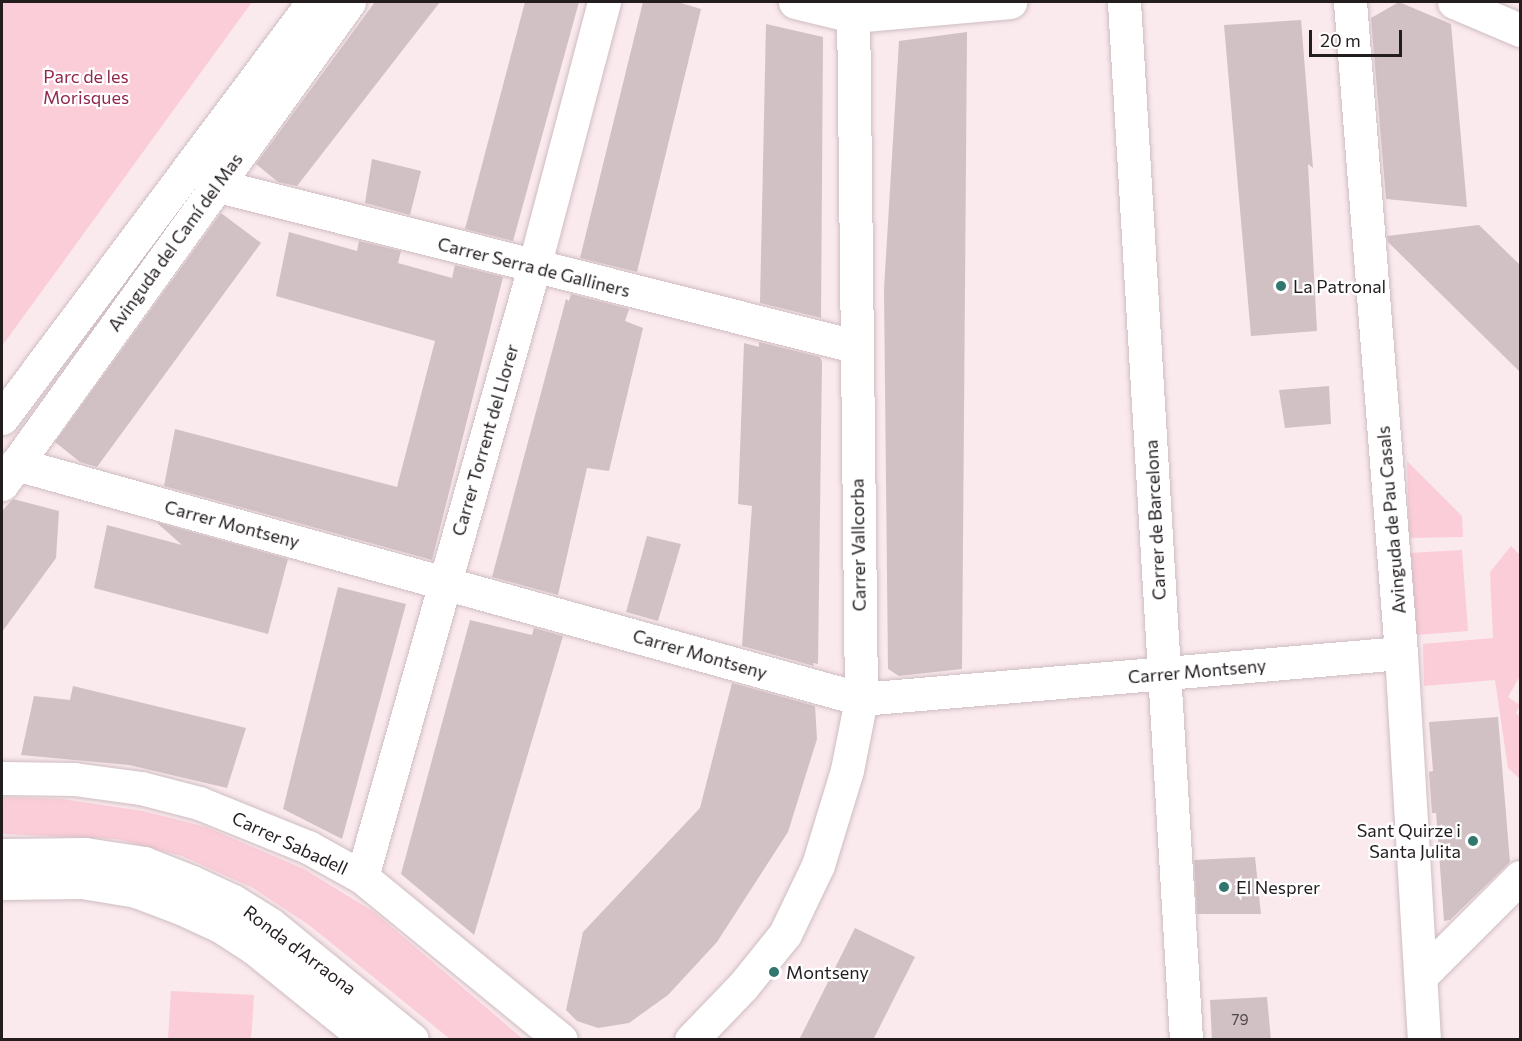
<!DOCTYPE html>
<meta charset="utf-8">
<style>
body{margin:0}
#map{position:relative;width:1522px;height:1041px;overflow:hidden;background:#fae9ed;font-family:Commissioner,sans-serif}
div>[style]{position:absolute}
.green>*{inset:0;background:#fbcdd8}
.building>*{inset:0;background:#d1c1c4}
.roads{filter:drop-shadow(0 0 2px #cebdc1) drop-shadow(0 0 2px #cebdc1)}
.minor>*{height:33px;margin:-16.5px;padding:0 16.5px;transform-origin:16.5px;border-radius:16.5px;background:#fff}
.tertiary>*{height:33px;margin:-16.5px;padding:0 16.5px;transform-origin:16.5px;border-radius:16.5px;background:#fff}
.dots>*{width:16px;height:16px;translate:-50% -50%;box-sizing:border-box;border:3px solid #fff;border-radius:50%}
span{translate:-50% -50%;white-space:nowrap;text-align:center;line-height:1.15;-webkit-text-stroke:4.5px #fff;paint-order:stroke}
.number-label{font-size:15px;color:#4e4648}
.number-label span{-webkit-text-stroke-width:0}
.park-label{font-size:18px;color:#91294f}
.street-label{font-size:18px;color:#231d1e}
.poi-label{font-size:18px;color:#231d1e}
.left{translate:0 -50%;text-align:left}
.right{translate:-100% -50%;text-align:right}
.frame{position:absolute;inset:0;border:3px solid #231d1e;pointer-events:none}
.scale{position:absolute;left:1309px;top:30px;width:93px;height:27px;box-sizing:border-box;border:3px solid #231d1e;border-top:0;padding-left:8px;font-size:18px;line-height:21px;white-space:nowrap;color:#231d1e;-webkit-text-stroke:4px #fff;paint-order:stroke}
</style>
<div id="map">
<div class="green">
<div style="clip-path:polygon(2px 2px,252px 2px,2px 346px)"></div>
<div style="clip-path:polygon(1407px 461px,1462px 516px,1463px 537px,1409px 538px)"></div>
<div style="clip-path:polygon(1511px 546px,1520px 555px,1520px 676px,1508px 697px,1520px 705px,1516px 713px,1520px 716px,1520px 779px,1508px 768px,1495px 680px,1424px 686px,1423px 644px,1493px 638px,1490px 572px)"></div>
<div style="clip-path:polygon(1462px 550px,1468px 631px,1415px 635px,1409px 553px)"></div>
<div style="clip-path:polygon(2px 797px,62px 799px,143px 811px,206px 827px,304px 869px,374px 912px,523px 1039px,450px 1039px,309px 925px,253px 888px,182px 856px,116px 839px,2px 834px)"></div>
<div style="clip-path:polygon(171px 991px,254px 995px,251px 1039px,168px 1039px)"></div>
</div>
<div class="building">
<div style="clip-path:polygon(375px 2px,440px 2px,297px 186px,278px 182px,256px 164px)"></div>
<div style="clip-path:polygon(525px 2px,579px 2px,513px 241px,465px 229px)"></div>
<div style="clip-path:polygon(643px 2px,678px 2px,701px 9px,637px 272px,580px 258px)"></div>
<div style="clip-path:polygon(1399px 2px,1451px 24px,1467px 207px,1386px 199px,1371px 18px)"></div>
<div style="clip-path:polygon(1301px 20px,1313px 168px,1308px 164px,1317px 331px,1251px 336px,1224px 25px)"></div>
<div style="clip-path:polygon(766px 24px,823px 37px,821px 318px,760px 303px)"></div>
<div style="clip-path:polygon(967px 32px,962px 669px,899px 676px,888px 669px,884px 289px,899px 41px)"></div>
<div style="clip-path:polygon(372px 159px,421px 171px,410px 215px,365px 203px)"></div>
<div style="clip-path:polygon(221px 213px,261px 243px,97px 467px,80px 462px,55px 442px)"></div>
<div style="clip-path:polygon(1479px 225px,1521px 266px,1521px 373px,1388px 242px,1387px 236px)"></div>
<div style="clip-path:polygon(289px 232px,357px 251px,359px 241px,401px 251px,398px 263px,452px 278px,455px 265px,503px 277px,432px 560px,164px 486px,175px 429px,397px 487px,435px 341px,276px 296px)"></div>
<div style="clip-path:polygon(571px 294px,629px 309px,625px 321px,643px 328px,609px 471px,587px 468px,558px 595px,492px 577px,566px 299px,569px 301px)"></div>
<div style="clip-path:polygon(759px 342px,820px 357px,822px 362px,818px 664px,813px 663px,814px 666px,742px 646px,752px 506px,738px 504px,744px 343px,759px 347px)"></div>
<div style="clip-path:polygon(1329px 386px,1331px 424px,1285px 428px,1279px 390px)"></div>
<div style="clip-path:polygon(13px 499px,59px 511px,56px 558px,2px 632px,2px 511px)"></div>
<div style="clip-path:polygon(156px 522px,288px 559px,268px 634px,94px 588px,107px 525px,182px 545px)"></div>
<div style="clip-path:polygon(647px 536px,681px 544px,658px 621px,626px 612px)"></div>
<div style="clip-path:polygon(338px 587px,406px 604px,342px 839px,283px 809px)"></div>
<div style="clip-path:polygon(470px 620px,532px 635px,534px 628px,563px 636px,474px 935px,401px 874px)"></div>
<div style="clip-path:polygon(732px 683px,815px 706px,817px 739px,788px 832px,717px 942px,668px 995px,629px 1023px,598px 1028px,577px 1021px,566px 1010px,583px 932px,700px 808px)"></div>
<div style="clip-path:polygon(73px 686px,246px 728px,227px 788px,129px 765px,21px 755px,34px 696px,70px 700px)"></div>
<div style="clip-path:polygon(1498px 717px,1510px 862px,1450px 920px,1444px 921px,1436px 813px,1432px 813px,1429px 772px,1433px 771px,1429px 722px)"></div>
<div style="clip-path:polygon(1255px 857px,1261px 914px,1197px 914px,1194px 860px)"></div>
<div style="clip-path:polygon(855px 928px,915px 957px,873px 1040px,799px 1040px)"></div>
<div style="clip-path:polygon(1267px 997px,1271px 1040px,1212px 1040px,1210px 1000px)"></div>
</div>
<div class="roads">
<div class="minor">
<div style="left:795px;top:2px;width:60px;rotate:13.6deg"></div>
<div style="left:853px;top:16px;width:158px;rotate:-5.1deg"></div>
<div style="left:1124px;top:2px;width:1040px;rotate:86.58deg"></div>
<div style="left:1350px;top:2px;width:653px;rotate:85.52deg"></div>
<div style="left:1401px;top:653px;width:388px;rotate:86.6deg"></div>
<div style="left:1454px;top:2px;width:72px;rotate:23deg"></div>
<div style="left:215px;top:185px;width:659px;rotate:14.14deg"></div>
<div style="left:2px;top:418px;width:519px;rotate:-53.22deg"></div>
<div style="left:16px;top:464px;width:877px;rotate:15.54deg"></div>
<div style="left:861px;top:699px;width:542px;rotate:-4.87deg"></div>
<div style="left:2px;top:484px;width:594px;rotate:-54.25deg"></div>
<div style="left:2px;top:778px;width:72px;rotate:0.8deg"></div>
<div style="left:74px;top:779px;width:68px;rotate:7.7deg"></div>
<div style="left:141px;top:788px;width:60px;rotate:14.5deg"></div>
<div style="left:199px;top:803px;width:118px;rotate:22deg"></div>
<div style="left:308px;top:847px;width:62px;rotate:29.1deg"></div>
<div style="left:362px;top:877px;width:257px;rotate:39.3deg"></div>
<div style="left:362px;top:877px;width:634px;rotate:-74.25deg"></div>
<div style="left:534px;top:267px;width:274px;rotate:-75.2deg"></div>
<div style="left:1421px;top:976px;width:140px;rotate:-45deg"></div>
<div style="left:691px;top:1040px;width:75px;rotate:-46.1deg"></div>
<div style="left:743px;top:986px;width:67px;rotate:-51.1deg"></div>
<div style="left:785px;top:934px;width:76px;rotate:-64.4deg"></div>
<div style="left:818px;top:865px;width:99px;rotate:-73deg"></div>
<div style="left:847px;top:770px;width:72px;rotate:-78.8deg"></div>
<div style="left:861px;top:699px;width:697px;rotate:-90.66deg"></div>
</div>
<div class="tertiary">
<div style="left:2px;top:855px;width:83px;rotate:-0.7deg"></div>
<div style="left:85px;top:854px;width:60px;rotate:8.7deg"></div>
<div style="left:144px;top:863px;width:52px;rotate:21.6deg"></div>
<div style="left:192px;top:882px;width:45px;rotate:24.9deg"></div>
<div style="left:233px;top:901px;width:44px;rotate:31.9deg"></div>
<div style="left:270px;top:924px;width:183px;rotate:39.2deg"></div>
<div style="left:2px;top:883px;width:80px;rotate:-0.7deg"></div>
<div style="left:82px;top:882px;width:55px;rotate:9.5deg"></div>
<div style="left:136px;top:891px;width:48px;rotate:20.7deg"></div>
<div style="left:181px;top:908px;width:43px;rotate:24.8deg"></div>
<div style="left:220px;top:926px;width:40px;rotate:32.9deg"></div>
<div style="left:254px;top:948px;width:146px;rotate:38.9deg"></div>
</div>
</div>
<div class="dots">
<div style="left:1281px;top:286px;background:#31776d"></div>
<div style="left:1473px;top:841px;background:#31776d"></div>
<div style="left:1224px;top:887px;background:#31776d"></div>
<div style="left:774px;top:972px;background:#31776d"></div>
</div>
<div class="number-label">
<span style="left:1240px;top:1020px">79</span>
</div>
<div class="park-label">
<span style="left:86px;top:87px">Parc de les<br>Morisques</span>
</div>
<div class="street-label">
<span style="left:175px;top:242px;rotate:-54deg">Avinguda del Camí del Mas</span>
<span style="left:534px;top:267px;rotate:14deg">Carrer Serra de Galliners</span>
<span style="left:485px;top:440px;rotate:-74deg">Carrer Torrent del Llorer</span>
<span style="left:1155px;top:520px;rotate:-93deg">Carrer de Barcelona</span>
<span style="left:1391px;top:520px;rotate:-95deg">Avinguda de Pau Casals</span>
<span style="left:232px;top:524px;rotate:15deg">Carrer Montseny</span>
<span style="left:858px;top:545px;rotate:-91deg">Carrer Vallcorba</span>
<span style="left:700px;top:654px;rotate:16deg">Carrer Montseny</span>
<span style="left:1197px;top:671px;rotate:-5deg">Carrer Montseny</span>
<span style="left:290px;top:843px;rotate:25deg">Carrer Sabadell</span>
<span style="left:300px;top:950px;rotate:37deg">Ronda d'Arraona</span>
</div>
<div class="poi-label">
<span class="left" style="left:1293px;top:286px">La Patronal</span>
<span class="right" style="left:1461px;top:841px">Sant Quirze i<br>Santa Julita</span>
<span class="left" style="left:1236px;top:887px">El Nesprer</span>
<span class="left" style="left:786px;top:972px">Montseny</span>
</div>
<div class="frame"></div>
<div class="scale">20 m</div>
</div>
